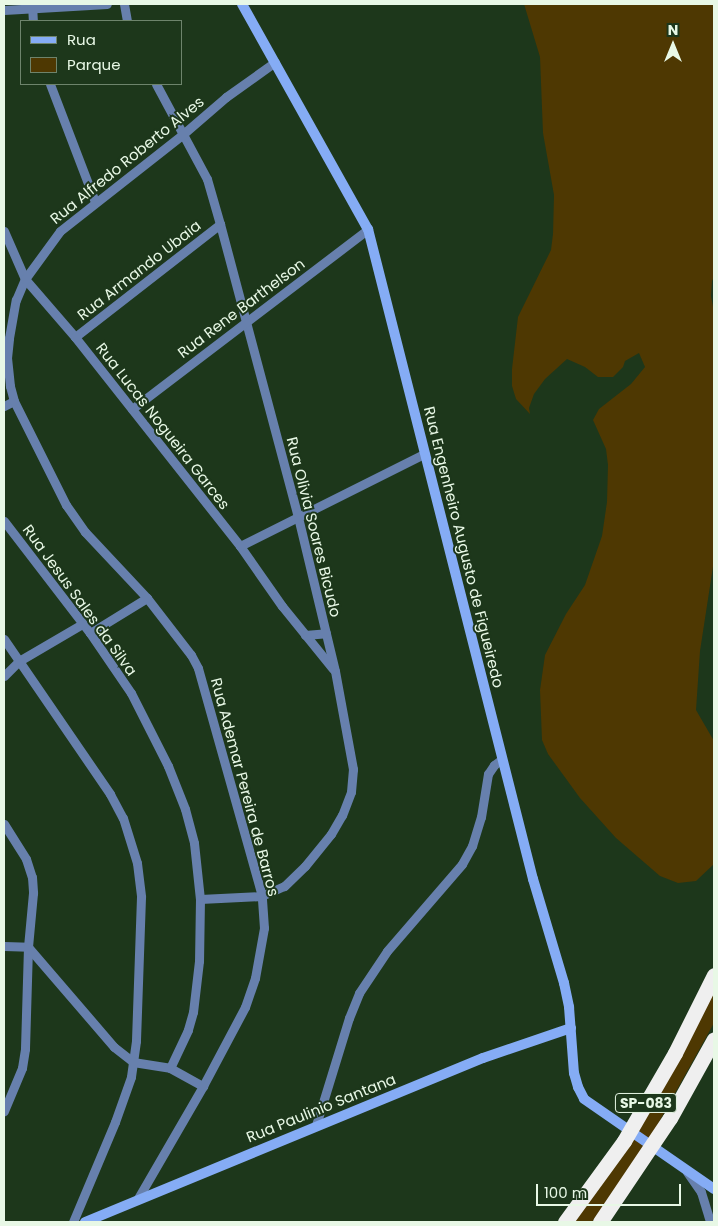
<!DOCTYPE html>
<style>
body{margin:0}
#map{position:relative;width:718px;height:1226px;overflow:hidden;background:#1d371b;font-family:Poppins,sans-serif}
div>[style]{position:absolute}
.green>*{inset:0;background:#4e3802}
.street>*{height:9px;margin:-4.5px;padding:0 4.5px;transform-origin:4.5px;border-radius:4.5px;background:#6780ad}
.secondary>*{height:10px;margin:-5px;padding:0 5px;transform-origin:5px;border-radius:5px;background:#85acf5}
.highway>*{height:15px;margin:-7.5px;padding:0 7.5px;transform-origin:7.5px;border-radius:7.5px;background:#efefef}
span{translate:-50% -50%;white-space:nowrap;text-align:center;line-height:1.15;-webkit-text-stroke:4px #1d371b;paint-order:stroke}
.shield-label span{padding:1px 4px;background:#1d371b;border:1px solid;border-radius:4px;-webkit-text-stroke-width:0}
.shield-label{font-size:14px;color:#e8f8e6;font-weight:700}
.street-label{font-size:15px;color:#e8f8e6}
.frame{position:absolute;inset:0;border:5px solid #e8f8e6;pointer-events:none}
.legend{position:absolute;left:20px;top:20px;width:162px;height:65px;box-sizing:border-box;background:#1d371b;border:1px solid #6e846c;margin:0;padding:6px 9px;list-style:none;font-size:15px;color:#e8f8e6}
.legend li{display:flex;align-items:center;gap:10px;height:25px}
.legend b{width:25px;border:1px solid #6e846c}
.north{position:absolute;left:648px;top:20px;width:50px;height:50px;-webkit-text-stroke:4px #1d371b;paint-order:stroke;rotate:0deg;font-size:14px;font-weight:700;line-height:20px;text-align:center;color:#e8f8e6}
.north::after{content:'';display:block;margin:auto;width:18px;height:22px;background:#e8f8e6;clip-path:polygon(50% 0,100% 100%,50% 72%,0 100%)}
.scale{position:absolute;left:536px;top:1184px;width:145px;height:22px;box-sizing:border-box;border:2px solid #e8f8e6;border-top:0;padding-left:6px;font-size:15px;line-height:18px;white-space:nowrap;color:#e8f8e6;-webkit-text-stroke:4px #1d371b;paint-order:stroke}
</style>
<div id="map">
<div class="green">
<div style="clip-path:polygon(524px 4px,714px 4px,714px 277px,712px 281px,711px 296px,714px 312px,714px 560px,700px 651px,696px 710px,714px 741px,714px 864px,696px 881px,678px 883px,660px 876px,616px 838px,580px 798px,548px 754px,542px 740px,540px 690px,545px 655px,566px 614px,585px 585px,602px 536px,607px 502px,608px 465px,606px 449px,593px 420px,599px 409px,631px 384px,645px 367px,639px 353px,625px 361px,623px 367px,613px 377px,598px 377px,585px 367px,567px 359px,545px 379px,534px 394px,529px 408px,530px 414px,516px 399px,512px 386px,512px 369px,518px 317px,551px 250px,553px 234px,554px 195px,543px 133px,540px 57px)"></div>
<div style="clip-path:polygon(714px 989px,714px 1023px,654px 1131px,592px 1222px,572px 1222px)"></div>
</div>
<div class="street">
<div style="left:32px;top:4px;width:17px;rotate:87deg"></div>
<div style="left:124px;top:4px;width:17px;rotate:80deg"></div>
<div style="left:4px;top:10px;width:103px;rotate:-3.3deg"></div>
<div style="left:50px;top:84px;width:126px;rotate:69.1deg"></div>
<div style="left:156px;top:84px;width:108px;rotate:61.8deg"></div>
<div style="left:207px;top:179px;width:47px;rotate:73.9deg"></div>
<div style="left:220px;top:224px;width:303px;rotate:75.1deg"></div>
<div style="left:298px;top:517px;width:158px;rotate:76.5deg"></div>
<div style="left:335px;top:671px;width:100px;rotate:79.6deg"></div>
<div style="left:353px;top:769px;width:23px;rotate:95deg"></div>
<div style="left:351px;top:792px;width:25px;rotate:111deg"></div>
<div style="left:342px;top:815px;width:22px;rotate:120deg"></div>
<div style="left:331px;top:834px;width:41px;rotate:129.1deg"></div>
<div style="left:305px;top:866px;width:29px;rotate:136deg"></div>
<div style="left:284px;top:886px;width:24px;rotate:156deg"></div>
<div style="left:262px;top:896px;width:62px;rotate:177.2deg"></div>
<div style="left:4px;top:231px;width:52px;rotate:66.4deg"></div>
<div style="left:25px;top:279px;width:77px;rotate:49.2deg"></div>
<div style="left:75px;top:337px;width:266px;rotate:51.7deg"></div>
<div style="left:240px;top:546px;width:73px;rotate:55deg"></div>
<div style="left:282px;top:606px;width:81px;rotate:51deg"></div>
<div style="left:75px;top:337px;width:184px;rotate:-37.9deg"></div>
<div style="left:4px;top:406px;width:11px;rotate:-27deg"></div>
<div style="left:132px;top:409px;width:297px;rotate:-37.3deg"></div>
<div style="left:4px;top:521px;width:141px;rotate:52.5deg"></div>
<div style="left:90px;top:633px;width:73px;rotate:55.7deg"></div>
<div style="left:131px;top:693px;width:82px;rotate:63.1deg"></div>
<div style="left:168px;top:766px;width:46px;rotate:68.4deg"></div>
<div style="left:185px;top:809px;width:35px;rotate:75deg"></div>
<div style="left:194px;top:843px;width:56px;rotate:83.9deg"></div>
<div style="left:200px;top:899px;width:62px;rotate:90.9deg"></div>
<div style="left:199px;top:961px;width:51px;rotate:96.7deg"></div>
<div style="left:193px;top:1012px;width:19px;rotate:106deg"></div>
<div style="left:188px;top:1030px;width:42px;rotate:115.3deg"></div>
<div style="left:240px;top:546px;width:206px;rotate:-26.6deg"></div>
<div style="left:90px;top:633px;width:67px;rotate:-31.6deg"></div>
<div style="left:305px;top:635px;width:21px;rotate:-5deg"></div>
<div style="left:4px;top:639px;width:188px;rotate:55.6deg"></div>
<div style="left:110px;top:794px;width:27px;rotate:62deg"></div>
<div style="left:123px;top:818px;width:47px;rotate:72.7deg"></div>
<div style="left:137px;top:863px;width:34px;rotate:83deg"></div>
<div style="left:141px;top:897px;width:144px;rotate:92deg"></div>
<div style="left:136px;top:1041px;width:36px;rotate:98deg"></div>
<div style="left:131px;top:1077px;width:48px;rotate:109.6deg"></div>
<div style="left:115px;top:1122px;width:108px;rotate:112.8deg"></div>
<div style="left:4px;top:676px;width:21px;rotate:-45deg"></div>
<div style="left:19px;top:661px;width:73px;rotate:-30.4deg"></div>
<div style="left:4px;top:824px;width:41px;rotate:57.8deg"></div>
<div style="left:26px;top:859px;width:19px;rotate:72deg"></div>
<div style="left:32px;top:877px;width:16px;rotate:86deg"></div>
<div style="left:33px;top:893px;width:54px;rotate:95.3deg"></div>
<div style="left:28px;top:947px;width:102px;rotate:91.7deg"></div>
<div style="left:25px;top:1049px;width:19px;rotate:99deg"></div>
<div style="left:22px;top:1068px;width:47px;rotate:112.7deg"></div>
<div style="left:4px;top:946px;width:24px;rotate:2deg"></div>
<div style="left:28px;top:947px;width:132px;rotate:49.3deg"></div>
<div style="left:114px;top:1047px;width:24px;rotate:38deg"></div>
<div style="left:133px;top:1062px;width:37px;rotate:9deg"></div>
<div style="left:170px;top:1068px;width:38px;rotate:29deg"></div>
<div style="left:316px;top:1125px;width:112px;rotate:-72.9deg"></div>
<div style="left:349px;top:1018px;width:27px;rotate:-68deg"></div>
<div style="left:359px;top:993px;width:50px;rotate:-56.3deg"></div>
<div style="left:387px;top:951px;width:115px;rotate:-49.2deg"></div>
<div style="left:462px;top:864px;width:21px;rotate:-61deg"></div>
<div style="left:472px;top:846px;width:30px;rotate:-73deg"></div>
<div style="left:481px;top:817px;width:44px;rotate:-80.8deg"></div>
<div style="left:488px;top:774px;width:11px;rotate:-56deg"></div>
<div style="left:494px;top:765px;width:10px;rotate:-37deg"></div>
<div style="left:687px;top:1172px;width:24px;rotate:55deg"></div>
<div style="left:701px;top:1192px;width:31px;rotate:73deg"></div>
<div style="left:137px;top:1200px;width:132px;rotate:-59.9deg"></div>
<div style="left:203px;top:1086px;width:89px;rotate:-62deg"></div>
<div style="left:245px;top:1007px;width:31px;rotate:-71deg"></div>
<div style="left:255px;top:978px;width:51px;rotate:-79.8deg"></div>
<div style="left:264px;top:928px;width:32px;rotate:-94deg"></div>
<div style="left:262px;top:896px;width:237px;rotate:-105.7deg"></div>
<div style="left:198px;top:668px;width:15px;rotate:-118deg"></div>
<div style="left:191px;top:655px;width:72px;rotate:-127.7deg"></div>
<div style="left:147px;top:598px;width:91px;rotate:-133.2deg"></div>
<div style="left:85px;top:532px;width:33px;rotate:-125deg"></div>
<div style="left:66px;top:505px;width:116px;rotate:-116.6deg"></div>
<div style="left:14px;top:401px;width:16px;rotate:-105deg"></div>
<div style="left:10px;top:386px;width:28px;rotate:-96deg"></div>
<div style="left:7px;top:358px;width:20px;rotate:-84deg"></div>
<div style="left:9px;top:338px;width:39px;rotate:-80deg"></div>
<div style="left:16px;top:300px;width:23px;rotate:-67deg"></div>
<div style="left:25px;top:279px;width:59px;rotate:-53.9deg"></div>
<div style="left:60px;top:231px;width:155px;rotate:-38.2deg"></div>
<div style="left:182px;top:135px;width:58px;rotate:-40.8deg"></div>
<div style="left:226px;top:97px;width:60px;rotate:-35.5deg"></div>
</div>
<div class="secondary">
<div style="left:242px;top:4px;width:258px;rotate:60.8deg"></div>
<div style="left:368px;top:229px;width:671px;rotate:75.76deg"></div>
<div style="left:533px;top:879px;width:109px;rotate:73.4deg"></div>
<div style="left:564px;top:983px;width:25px;rotate:78deg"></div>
<div style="left:569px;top:1007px;width:66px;rotate:85.7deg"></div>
<div style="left:574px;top:1073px;width:15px;rotate:74deg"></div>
<div style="left:578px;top:1087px;width:13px;rotate:63deg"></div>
<div style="left:584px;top:1099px;width:158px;rotate:34.7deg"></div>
<div style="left:85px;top:1222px;width:430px;rotate:-22.4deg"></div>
<div style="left:483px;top:1058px;width:93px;rotate:-18.8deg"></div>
</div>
<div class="highway">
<div style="left:565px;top:1222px;width:100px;rotate:-53.9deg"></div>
<div style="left:624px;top:1141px;width:102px;rotate:-59.9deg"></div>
<div style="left:675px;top:1053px;width:87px;rotate:-63.4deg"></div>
<div style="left:600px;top:1222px;width:125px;rotate:-56.1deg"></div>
<div style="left:670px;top:1118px;width:90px;rotate:-60.9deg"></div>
</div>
<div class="shield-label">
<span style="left:646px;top:1103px">SP-083</span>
</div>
<div class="street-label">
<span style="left:127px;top:160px;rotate:-39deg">Rua Alfredo Roberto Alves</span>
<span style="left:139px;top:270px;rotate:-38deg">Rua Armando Ubaia</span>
<span style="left:241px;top:308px;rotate:-37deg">Rua Rene Barthelson</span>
<span style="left:163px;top:426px;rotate:52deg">Rua Lucas Nogueira Garces</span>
<span style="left:314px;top:527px;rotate:76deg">Rua Olivia Soares Bicudo</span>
<span style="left:464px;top:547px;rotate:76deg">Rua Engenheiro Augusto de Figueiredo</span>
<span style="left:80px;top:600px;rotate:54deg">Rua Jesus Sales da Silva</span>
<span style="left:245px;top:787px;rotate:75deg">Rua Ademar Pereira de Barros</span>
<span style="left:321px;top:1108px;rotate:-22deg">Rua Paulinio Santana</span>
</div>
<div class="frame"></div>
<ul class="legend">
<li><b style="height:6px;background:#85acf5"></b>Rua</li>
<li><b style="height:14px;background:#4e3802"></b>Parque</li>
</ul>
<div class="north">N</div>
<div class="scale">100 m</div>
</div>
